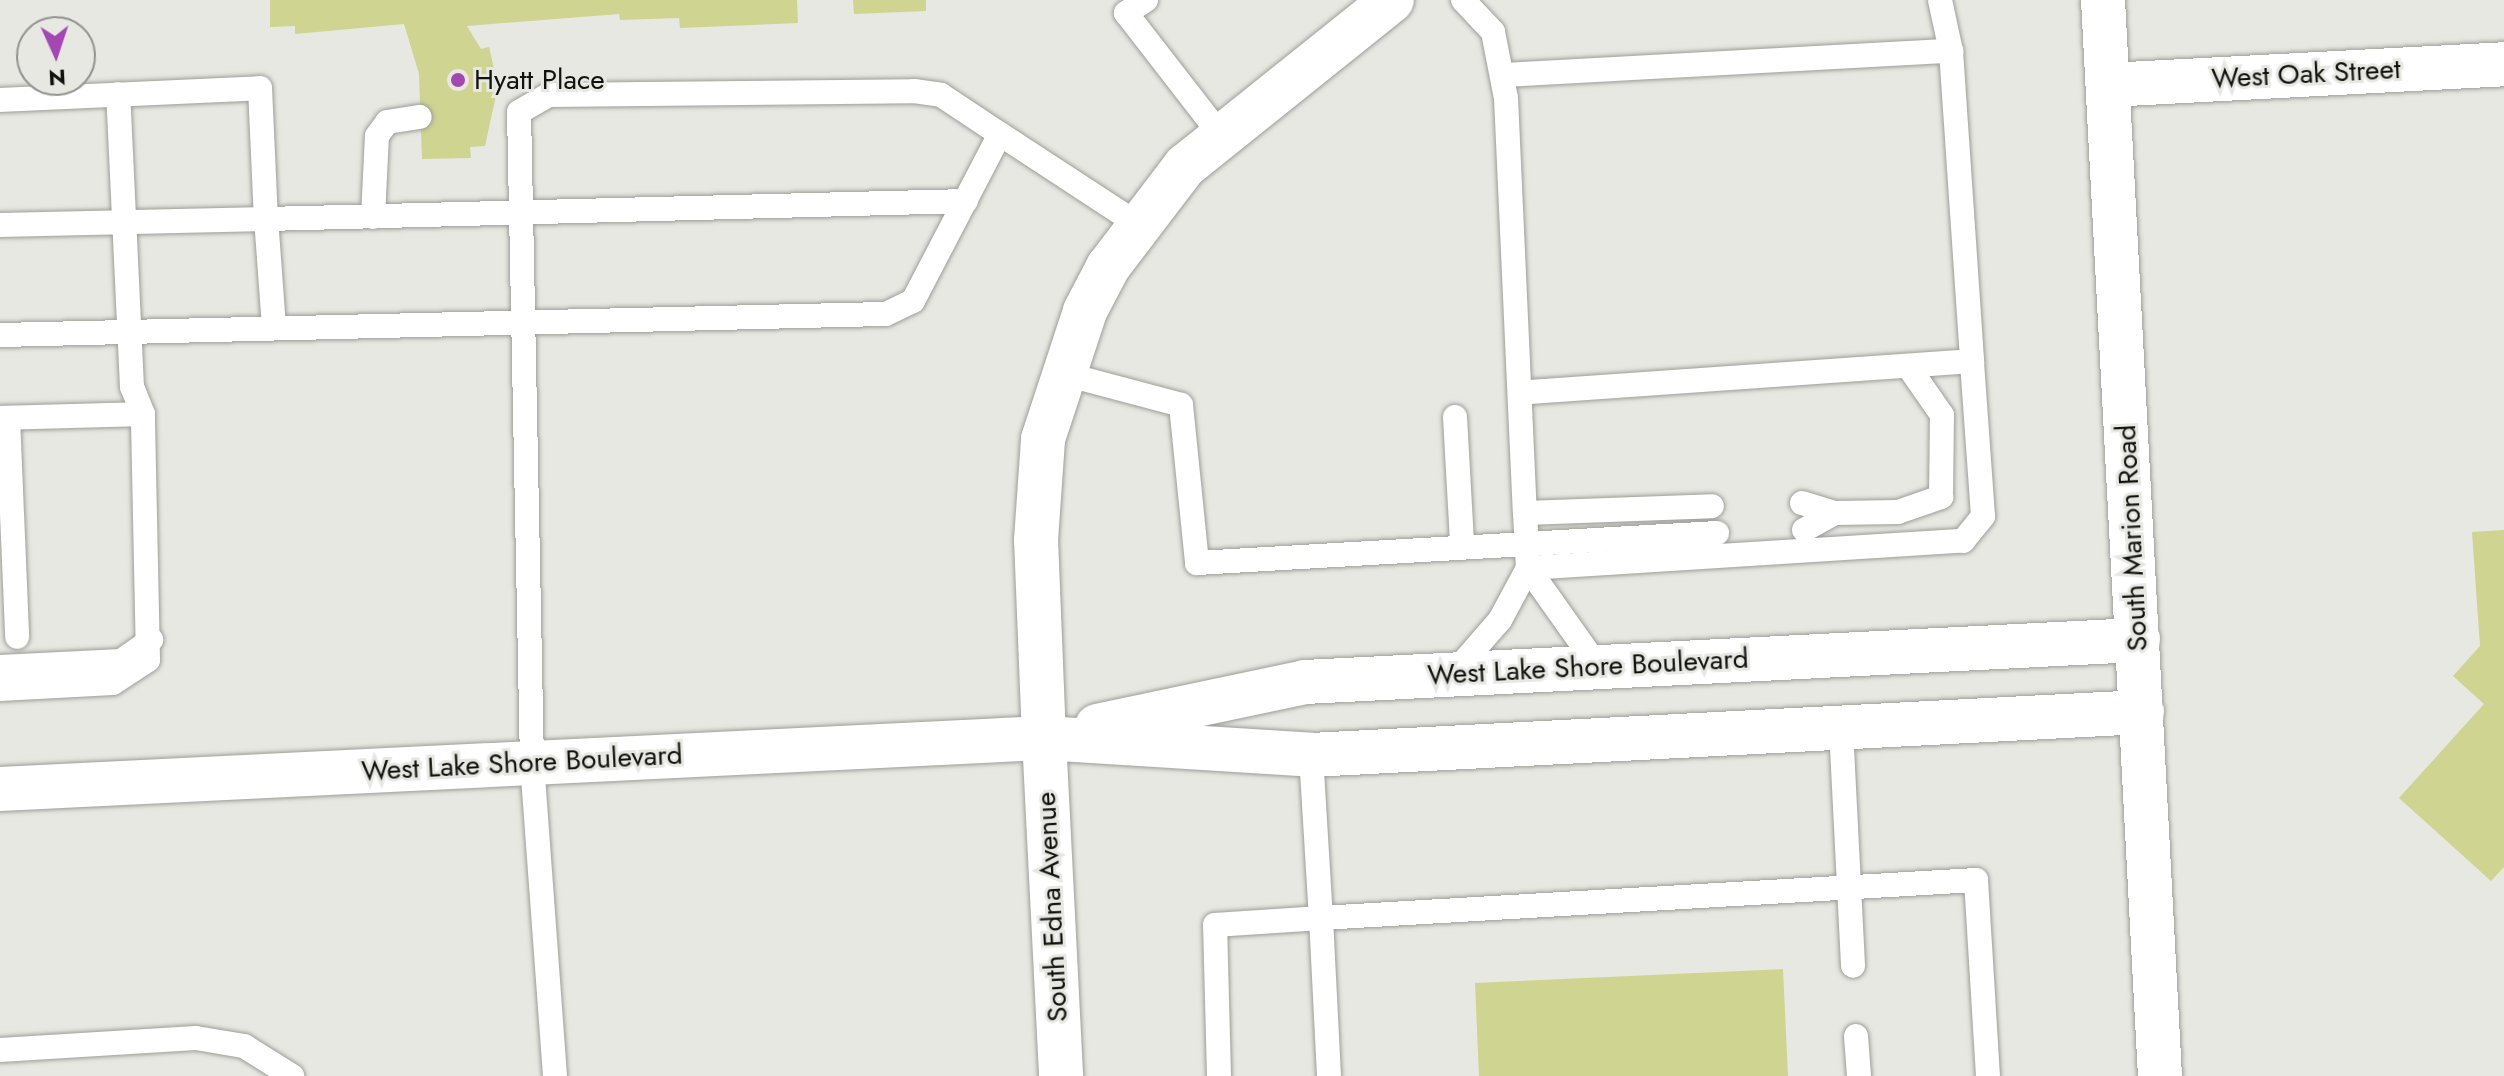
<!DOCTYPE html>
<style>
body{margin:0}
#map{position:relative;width:2504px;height:1076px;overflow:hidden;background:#e7e8e2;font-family:Jost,sans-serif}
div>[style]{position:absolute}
.building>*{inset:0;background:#cfd490}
.roads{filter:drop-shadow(0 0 2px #9d9e98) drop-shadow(0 0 2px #9d9e98)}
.service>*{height:24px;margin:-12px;padding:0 12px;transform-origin:12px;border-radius:12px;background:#fff}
.minor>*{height:44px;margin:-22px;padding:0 22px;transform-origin:22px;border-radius:22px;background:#fff}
.tertiary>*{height:44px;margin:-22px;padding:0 22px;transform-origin:22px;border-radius:22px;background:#fff}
.secondary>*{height:44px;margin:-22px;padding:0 22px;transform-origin:22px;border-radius:22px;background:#fff}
.dots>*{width:22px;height:22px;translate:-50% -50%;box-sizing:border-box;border:4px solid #e7e8e2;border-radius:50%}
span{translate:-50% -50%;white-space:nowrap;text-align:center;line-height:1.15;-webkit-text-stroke:6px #e7e8e2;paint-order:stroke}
.street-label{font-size:28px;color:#11110f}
.poi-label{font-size:28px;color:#11110f}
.left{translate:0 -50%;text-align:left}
.north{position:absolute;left:16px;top:16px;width:80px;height:80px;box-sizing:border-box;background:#e7e8e2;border:2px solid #91928e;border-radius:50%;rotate:177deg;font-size:22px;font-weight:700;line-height:32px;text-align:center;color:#11110f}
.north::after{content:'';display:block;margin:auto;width:28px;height:36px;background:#a447b2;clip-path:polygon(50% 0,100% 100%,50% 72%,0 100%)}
</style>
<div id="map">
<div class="building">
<div style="clip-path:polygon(270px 0,797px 0,798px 23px,680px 28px,679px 18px,620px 20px,619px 14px,467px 26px,481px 49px,489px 47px,498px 86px,485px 146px,470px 147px,471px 158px,422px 159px,419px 74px,404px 24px,295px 34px,295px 26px,270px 27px)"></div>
<div style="clip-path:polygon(853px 0,926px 0,926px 11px,854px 14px)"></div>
<div style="clip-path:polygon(2504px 530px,2504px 867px,2491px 881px,2399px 798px,2484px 704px,2453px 676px,2480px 646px,2472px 532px)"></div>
<div style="clip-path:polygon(1783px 969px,1788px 1076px,1479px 1076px,1475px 983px)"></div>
</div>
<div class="roads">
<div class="service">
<div style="left:1146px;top:0;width:24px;rotate:147deg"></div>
<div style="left:1126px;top:13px;width:152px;rotate:52.2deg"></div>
<div style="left:1463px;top:0;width:44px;rotate:46.8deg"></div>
<div style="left:1493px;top:32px;width:67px;rotate:78.9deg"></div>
<div style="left:1506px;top:98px;width:415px;rotate:87.4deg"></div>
<div style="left:1525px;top:513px;width:55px;rotate:86.9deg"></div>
<div style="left:1528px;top:568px;width:436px;rotate:-3.6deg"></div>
<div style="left:1963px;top:541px;width:32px;rotate:-51deg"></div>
<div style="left:1983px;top:516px;width:155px;rotate:-94.1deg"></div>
<div style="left:1972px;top:361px;width:453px;rotate:176deg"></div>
<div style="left:1951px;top:51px;width:311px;rotate:86.1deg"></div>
<div style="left:1502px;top:75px;width:450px;rotate:-3.1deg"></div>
<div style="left:1951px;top:51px;width:52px;rotate:-102.2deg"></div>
<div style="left:0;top:100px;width:260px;rotate:-2.6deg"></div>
<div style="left:260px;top:88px;width:131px;rotate:87.4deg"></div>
<div style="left:266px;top:219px;width:266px;rotate:178.7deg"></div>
<div style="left:373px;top:217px;width:81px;rotate:-87.2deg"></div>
<div style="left:377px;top:136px;width:17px;rotate:-54deg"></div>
<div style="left:387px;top:122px;width:33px;rotate:-9deg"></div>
<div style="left:274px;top:327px;width:108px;rotate:-94.2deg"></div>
<div style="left:266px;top:219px;width:700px;rotate:-1.47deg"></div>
<div style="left:0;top:335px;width:886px;rotate:-1.36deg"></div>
<div style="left:886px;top:314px;width:30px;rotate:-26deg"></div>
<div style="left:913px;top:301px;width:188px;rotate:-62.5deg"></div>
<div style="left:1000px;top:134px;width:166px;rotate:33.2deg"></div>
<div style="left:1061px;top:373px;width:124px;rotate:14.9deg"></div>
<div style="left:1181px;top:405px;width:159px;rotate:84.2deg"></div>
<div style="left:1197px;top:563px;width:521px;rotate:-3.3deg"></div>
<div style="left:1455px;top:417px;width:127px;rotate:86.8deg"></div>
<div style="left:0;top:418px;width:143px;rotate:-1.6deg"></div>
<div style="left:8px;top:418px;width:219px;rotate:87.6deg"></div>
<div style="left:1802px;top:503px;width:34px;rotate:17deg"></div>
<div style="left:1835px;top:513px;width:63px;rotate:-0.9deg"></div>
<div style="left:1898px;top:512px;width:46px;rotate:-19.2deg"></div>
<div style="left:1941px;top:497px;width:82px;rotate:-89.3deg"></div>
<div style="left:1942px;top:415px;width:60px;rotate:-124.8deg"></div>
<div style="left:1525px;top:513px;width:187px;rotate:-2.1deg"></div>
<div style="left:1804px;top:530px;width:35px;rotate:-29deg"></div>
<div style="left:0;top:667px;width:121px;rotate:-2.8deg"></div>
<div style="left:121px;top:661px;width:37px;rotate:-35deg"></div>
<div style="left:1453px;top:674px;width:72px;rotate:-49deg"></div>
<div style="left:1500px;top:620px;width:59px;rotate:-61.7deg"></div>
<div style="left:1528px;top:568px;width:121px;rotate:54.7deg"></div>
<div style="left:0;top:689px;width:113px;rotate:-3deg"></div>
<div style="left:113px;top:683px;width:42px;rotate:-33.3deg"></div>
<div style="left:148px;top:660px;width:246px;rotate:-91.2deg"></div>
<div style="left:143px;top:414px;width:29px;rotate:-112deg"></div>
<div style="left:132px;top:387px;width:293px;rotate:-92.7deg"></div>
<div style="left:1841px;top:728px;width:238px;rotate:87.1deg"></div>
<div style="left:1311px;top:755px;width:163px;rotate:86.5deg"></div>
<div style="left:1321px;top:918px;width:656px;rotate:-3.32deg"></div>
<div style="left:1976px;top:880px;width:196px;rotate:86.5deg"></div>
<div style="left:1856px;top:1036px;width:40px;rotate:85.7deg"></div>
<div style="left:0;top:1050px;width:196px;rotate:-3.5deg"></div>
<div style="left:196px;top:1038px;width:49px;rotate:9.5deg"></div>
<div style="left:244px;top:1046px;width:57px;rotate:32deg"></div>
<div style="left:555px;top:1076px;width:314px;rotate:-94.2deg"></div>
<div style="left:532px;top:763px;width:651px;rotate:-91.14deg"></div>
<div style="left:519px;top:112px;width:34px;rotate:-30deg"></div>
<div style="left:548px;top:95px;width:366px;rotate:-0.6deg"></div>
<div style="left:914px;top:91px;width:27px;rotate:8deg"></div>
<div style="left:941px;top:95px;width:71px;rotate:33.5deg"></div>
<div style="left:1219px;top:1076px;width:151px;rotate:-91.5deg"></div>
<div style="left:1215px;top:925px;width:106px;rotate:-3.8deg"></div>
<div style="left:1321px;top:918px;width:158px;rotate:87.1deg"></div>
</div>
<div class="minor">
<div style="left:2108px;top:85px;width:397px;rotate:-3deg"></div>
<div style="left:1044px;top:738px;width:338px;rotate:87.1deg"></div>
</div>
<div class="tertiary">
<div style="left:1097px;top:726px;width:213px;rotate:-11.9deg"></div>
<div style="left:1305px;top:682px;width:834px;rotate:-2.89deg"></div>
<div style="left:1044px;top:738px;width:198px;rotate:-92.3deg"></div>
<div style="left:1036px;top:540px;width:101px;rotate:-86deg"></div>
<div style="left:1043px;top:439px;width:135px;rotate:-71.8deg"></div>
<div style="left:1085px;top:311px;width:50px;rotate:-62.4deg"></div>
<div style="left:1108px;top:267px;width:127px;rotate:-52.7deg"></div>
<div style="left:1185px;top:166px;width:265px;rotate:-38.7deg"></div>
<div style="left:0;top:789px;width:1045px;rotate:-2.8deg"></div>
<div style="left:1044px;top:738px;width:268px;rotate:3.6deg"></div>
<div style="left:1311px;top:755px;width:832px;rotate:-2.96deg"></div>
</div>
<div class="secondary">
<div style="left:2103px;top:0;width:1078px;rotate:86.97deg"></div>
</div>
</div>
<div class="dots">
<div style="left:458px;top:80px;background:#a447b2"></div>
</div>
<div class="street-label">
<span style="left:2306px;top:74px;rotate:-3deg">West Oak Street</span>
<span style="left:2132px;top:538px;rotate:-93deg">South Marion Road</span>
<span style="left:1588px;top:667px;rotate:-3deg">West Lake Shore Boulevard</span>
<span style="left:522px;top:763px;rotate:-3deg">West Lake Shore Boulevard</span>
<span style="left:1052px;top:907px;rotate:-93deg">South Edna Avenue</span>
</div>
<div class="poi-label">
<span class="left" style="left:474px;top:80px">Hyatt Place</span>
</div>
<div class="north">N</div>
</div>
